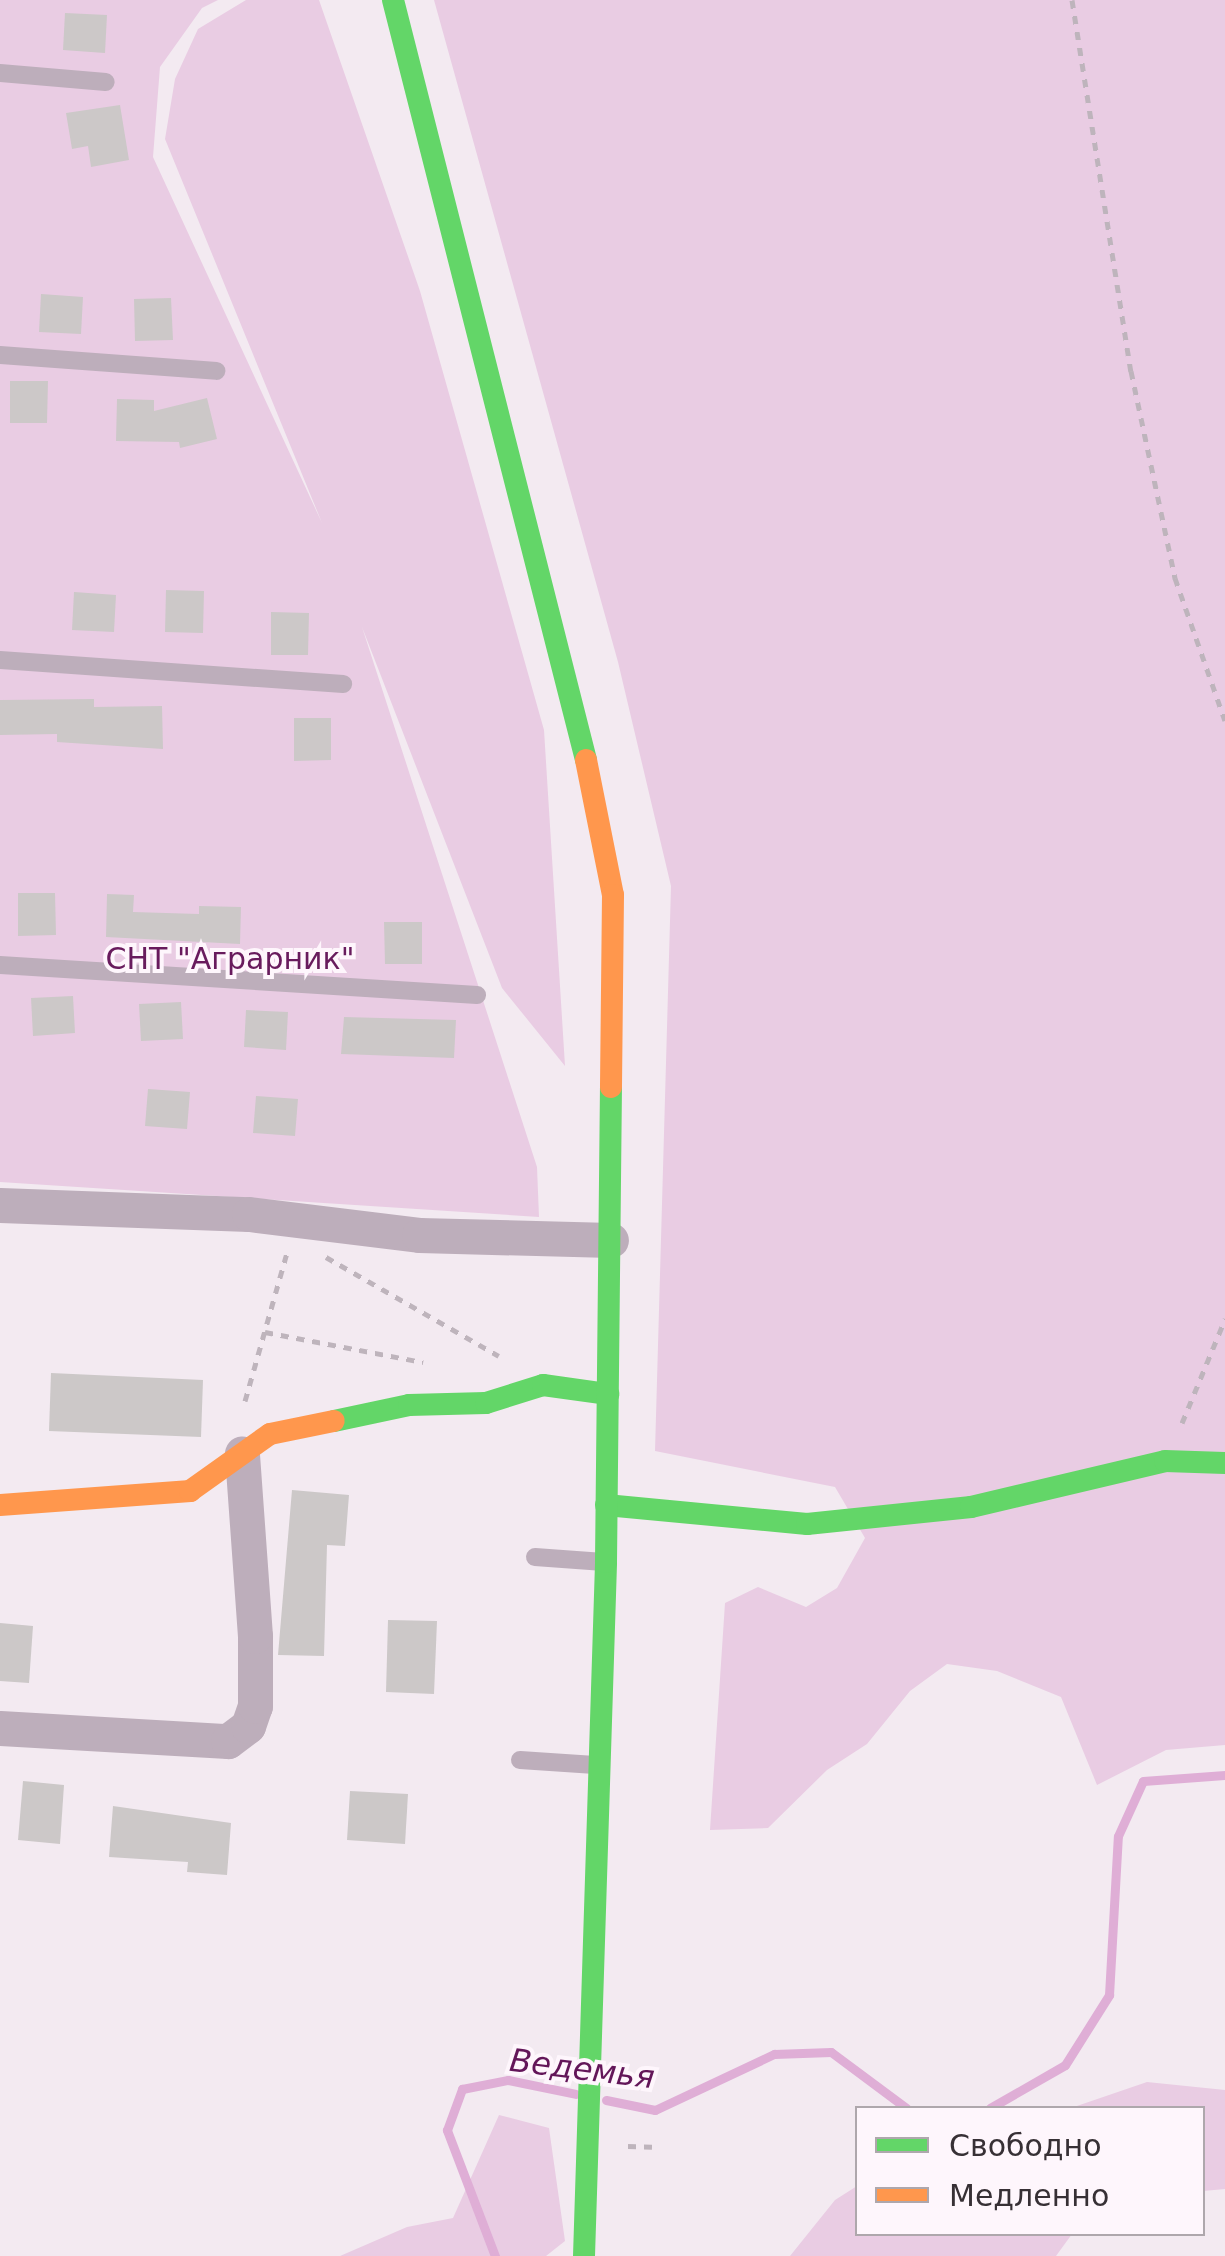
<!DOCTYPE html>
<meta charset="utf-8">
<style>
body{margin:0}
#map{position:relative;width:1225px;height:2256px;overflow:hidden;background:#f3eaf1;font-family:"DejaVu Sans",sans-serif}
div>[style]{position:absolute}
.green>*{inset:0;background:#e9cce3}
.stream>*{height:9px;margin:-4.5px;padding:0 4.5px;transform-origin:4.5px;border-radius:4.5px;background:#dfaed6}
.building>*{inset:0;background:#ccc8c8}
.path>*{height:5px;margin-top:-2.5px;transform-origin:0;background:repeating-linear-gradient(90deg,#beb4bc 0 8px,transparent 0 16px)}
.lane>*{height:18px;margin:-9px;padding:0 9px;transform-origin:9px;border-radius:9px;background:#bdaebb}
.street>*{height:35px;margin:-17.5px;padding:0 17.5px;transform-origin:17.5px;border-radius:17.5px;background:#bdaebb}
.fast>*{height:22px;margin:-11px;padding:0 11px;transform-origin:11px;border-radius:11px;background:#63d668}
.slow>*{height:22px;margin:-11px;padding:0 11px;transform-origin:11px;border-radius:11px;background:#ff974d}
span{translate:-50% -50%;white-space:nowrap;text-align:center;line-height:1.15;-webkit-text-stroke:8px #fef6fc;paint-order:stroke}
.park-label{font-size:30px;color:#681b5d}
.water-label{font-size:32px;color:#631659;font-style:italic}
.legend{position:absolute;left:855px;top:2106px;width:350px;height:130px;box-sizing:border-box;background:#fef6fc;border:2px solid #aea7ac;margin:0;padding:12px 18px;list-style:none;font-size:30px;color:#373035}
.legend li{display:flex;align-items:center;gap:20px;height:50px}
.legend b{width:50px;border:2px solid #aea7ac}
</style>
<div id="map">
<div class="green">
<div style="clip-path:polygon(0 0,218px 0,202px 8px,160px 67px,153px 157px,322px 523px,165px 139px,175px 79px,198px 29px,246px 0,319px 0,420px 291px,544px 730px,565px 1066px,502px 988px,362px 627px,537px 1167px,539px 1217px,0 1182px)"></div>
<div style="clip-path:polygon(434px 0,1225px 0,1225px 1745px,1166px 1750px,1097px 1785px,1061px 1697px,997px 1671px,947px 1664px,910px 1691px,867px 1744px,827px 1770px,768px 1828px,710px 1830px,725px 1603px,758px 1587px,806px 1607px,837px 1588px,865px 1538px,835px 1487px,655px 1451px,671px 886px,618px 662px)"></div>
<div style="clip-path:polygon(1147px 2082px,1225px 2090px,1225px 2189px,1203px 2191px,1202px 2108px,1071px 2108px)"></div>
<div style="clip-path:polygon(499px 2115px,549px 2128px,565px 2241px,546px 2256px,340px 2256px,407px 2227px,453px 2218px)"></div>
<div style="clip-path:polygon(857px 2186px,858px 2234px,1072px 2234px,1056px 2256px,790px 2256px,835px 2200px)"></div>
</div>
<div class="stream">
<div style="left:606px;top:2100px;width:50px;rotate:11.5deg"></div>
<div style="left:655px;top:2110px;width:132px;rotate:-25.2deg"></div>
<div style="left:774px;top:2054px;width:57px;rotate:-2deg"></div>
<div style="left:831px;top:2052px;width:94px;rotate:36.7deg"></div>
<div style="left:990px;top:2108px;width:86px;rotate:-29.8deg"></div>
<div style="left:1065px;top:2065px;width:83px;rotate:-57.8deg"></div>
<div style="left:1109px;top:1995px;width:159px;rotate:-86.8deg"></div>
<div style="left:1118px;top:1836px;width:60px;rotate:-65.6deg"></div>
<div style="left:1143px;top:1781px;width:82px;rotate:-4.2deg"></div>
<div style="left:495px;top:2256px;width:135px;rotate:-110.9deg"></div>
<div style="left:447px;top:2130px;width:44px;rotate:-69.9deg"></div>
<div style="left:462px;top:2089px;width:47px;rotate:-11.1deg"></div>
<div style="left:508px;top:2080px;width:69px;rotate:11.6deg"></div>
</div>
<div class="building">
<div style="clip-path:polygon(65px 13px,107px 15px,105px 53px,63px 50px)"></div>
<div style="clip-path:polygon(120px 105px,129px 160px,91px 167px,88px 146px,72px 149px,66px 113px)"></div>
<div style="clip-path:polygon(41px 294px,83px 297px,81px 334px,39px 332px)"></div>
<div style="clip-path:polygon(171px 298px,173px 340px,135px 341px,134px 299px)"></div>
<div style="clip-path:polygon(10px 381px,48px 381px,47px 423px,10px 423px)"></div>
<div style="clip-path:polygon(207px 398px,217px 439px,180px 448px,179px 442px,116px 441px,117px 399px,154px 400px,154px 411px)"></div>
<div style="clip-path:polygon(166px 590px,204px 591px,203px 633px,165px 632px)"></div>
<div style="clip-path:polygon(74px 592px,116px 595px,114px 632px,72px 630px)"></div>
<div style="clip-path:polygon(271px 612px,309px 613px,308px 655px,271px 655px)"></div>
<div style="clip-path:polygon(94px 699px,94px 707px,162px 706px,163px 749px,57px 742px,57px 734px,0 735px,0 700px)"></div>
<div style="clip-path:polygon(294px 718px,331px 718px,331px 760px,294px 761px)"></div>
<div style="clip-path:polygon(18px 893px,55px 893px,56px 935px,18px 936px)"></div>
<div style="clip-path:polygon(107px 894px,134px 895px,133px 912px,199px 914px,199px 906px,241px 907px,240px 944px,106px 937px)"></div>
<div style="clip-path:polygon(384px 922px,422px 922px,422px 964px,385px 964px)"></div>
<div style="clip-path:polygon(73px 996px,75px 1033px,33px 1036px,31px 998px)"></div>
<div style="clip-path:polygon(181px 1002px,183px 1039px,141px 1041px,139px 1004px)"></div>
<div style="clip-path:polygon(246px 1010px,288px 1012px,286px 1050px,244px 1047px)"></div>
<div style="clip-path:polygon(344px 1017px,456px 1020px,454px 1058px,341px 1054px)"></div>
<div style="clip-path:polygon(148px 1089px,190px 1092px,187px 1129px,145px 1126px)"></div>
<div style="clip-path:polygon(256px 1096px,298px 1099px,295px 1136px,253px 1133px)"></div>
<div style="clip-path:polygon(51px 1373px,203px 1380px,201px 1437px,49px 1431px)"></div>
<div style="clip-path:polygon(292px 1490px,349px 1495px,345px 1546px,327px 1545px,324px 1656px,278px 1655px)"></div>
<div style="clip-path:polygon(388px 1620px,437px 1621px,434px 1694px,386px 1692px)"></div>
<div style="clip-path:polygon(0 1623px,33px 1626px,29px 1683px,0 1681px)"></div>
<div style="clip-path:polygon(23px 1781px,64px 1785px,60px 1844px,18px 1840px)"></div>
<div style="clip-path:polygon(350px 1791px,408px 1794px,405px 1844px,347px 1840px)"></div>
<div style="clip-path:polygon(113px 1806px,231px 1823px,227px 1875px,187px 1872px,188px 1862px,109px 1857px)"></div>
</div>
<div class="path">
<div style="left:1072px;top:0;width:376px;rotate:81deg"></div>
<div style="left:1131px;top:371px;width:212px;rotate:78deg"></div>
<div style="left:1175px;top:578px;width:151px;rotate:70.7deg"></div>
<div style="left:326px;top:1257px;width:199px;rotate:29.8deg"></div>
<div style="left:265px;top:1332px;width:161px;rotate:10.8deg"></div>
<div style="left:245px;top:1401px;width:154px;rotate:-74.2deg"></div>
<div style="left:1182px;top:1423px;width:113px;rotate:-67.5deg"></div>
<div style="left:628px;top:2146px;width:24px;rotate:2deg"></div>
</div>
<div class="lane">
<div style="left:0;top:73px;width:106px;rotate:4.9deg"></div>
<div style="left:0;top:355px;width:217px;rotate:4.2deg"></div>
<div style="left:0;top:660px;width:344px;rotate:4deg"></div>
<div style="left:0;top:965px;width:478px;rotate:3.6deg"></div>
<div style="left:535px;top:1557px;width:69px;rotate:4.1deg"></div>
<div style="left:520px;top:1760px;width:75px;rotate:3.8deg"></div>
</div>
<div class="street">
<div style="left:0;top:1205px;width:249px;rotate:2.1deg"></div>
<div style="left:249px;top:1214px;width:171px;rotate:7deg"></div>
<div style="left:419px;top:1235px;width:192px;rotate:1.5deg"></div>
<div style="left:0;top:1728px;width:228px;rotate:3.3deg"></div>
<div style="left:228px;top:1741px;width:25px;rotate:-37deg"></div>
<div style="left:248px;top:1726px;width:21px;rotate:-71deg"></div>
<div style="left:255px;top:1706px;width:70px;rotate:-90deg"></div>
<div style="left:255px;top:1636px;width:183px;rotate:-94.1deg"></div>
</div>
<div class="fast">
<div style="left:393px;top:0;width:784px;rotate:75.75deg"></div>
<div style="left:334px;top:1421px;width:77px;rotate:-12deg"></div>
<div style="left:409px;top:1405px;width:77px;rotate:-1.5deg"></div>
<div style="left:486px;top:1403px;width:60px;rotate:-17.5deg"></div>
<div style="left:543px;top:1385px;width:66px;rotate:7.9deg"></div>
<div style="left:606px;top:1505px;width:202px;rotate:5.4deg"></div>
<div style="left:807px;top:1524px;width:165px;rotate:-5.9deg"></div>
<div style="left:971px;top:1507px;width:199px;rotate:-13.3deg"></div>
<div style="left:1165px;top:1461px;width:60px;rotate:1.9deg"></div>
<div style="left:584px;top:2256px;width:694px;rotate:-88.18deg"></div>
<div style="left:606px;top:1562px;width:475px;rotate:-89.4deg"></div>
</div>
<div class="slow">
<div style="left:586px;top:760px;width:138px;rotate:78.7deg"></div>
<div style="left:613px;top:895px;width:192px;rotate:90.6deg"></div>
<div style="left:0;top:1505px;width:191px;rotate:-4.2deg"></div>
<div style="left:190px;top:1491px;width:98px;rotate:-35.5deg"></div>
<div style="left:270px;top:1434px;width:65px;rotate:-11.5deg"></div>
</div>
<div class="park-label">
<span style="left:230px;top:959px">СНТ "Аграрник"</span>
</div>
<div class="water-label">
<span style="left:582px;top:2069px;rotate:7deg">Ведемья</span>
</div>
<ul class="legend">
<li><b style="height:12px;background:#63d668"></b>Свободно</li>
<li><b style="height:12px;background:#ff974d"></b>Медленно</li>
</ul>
</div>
